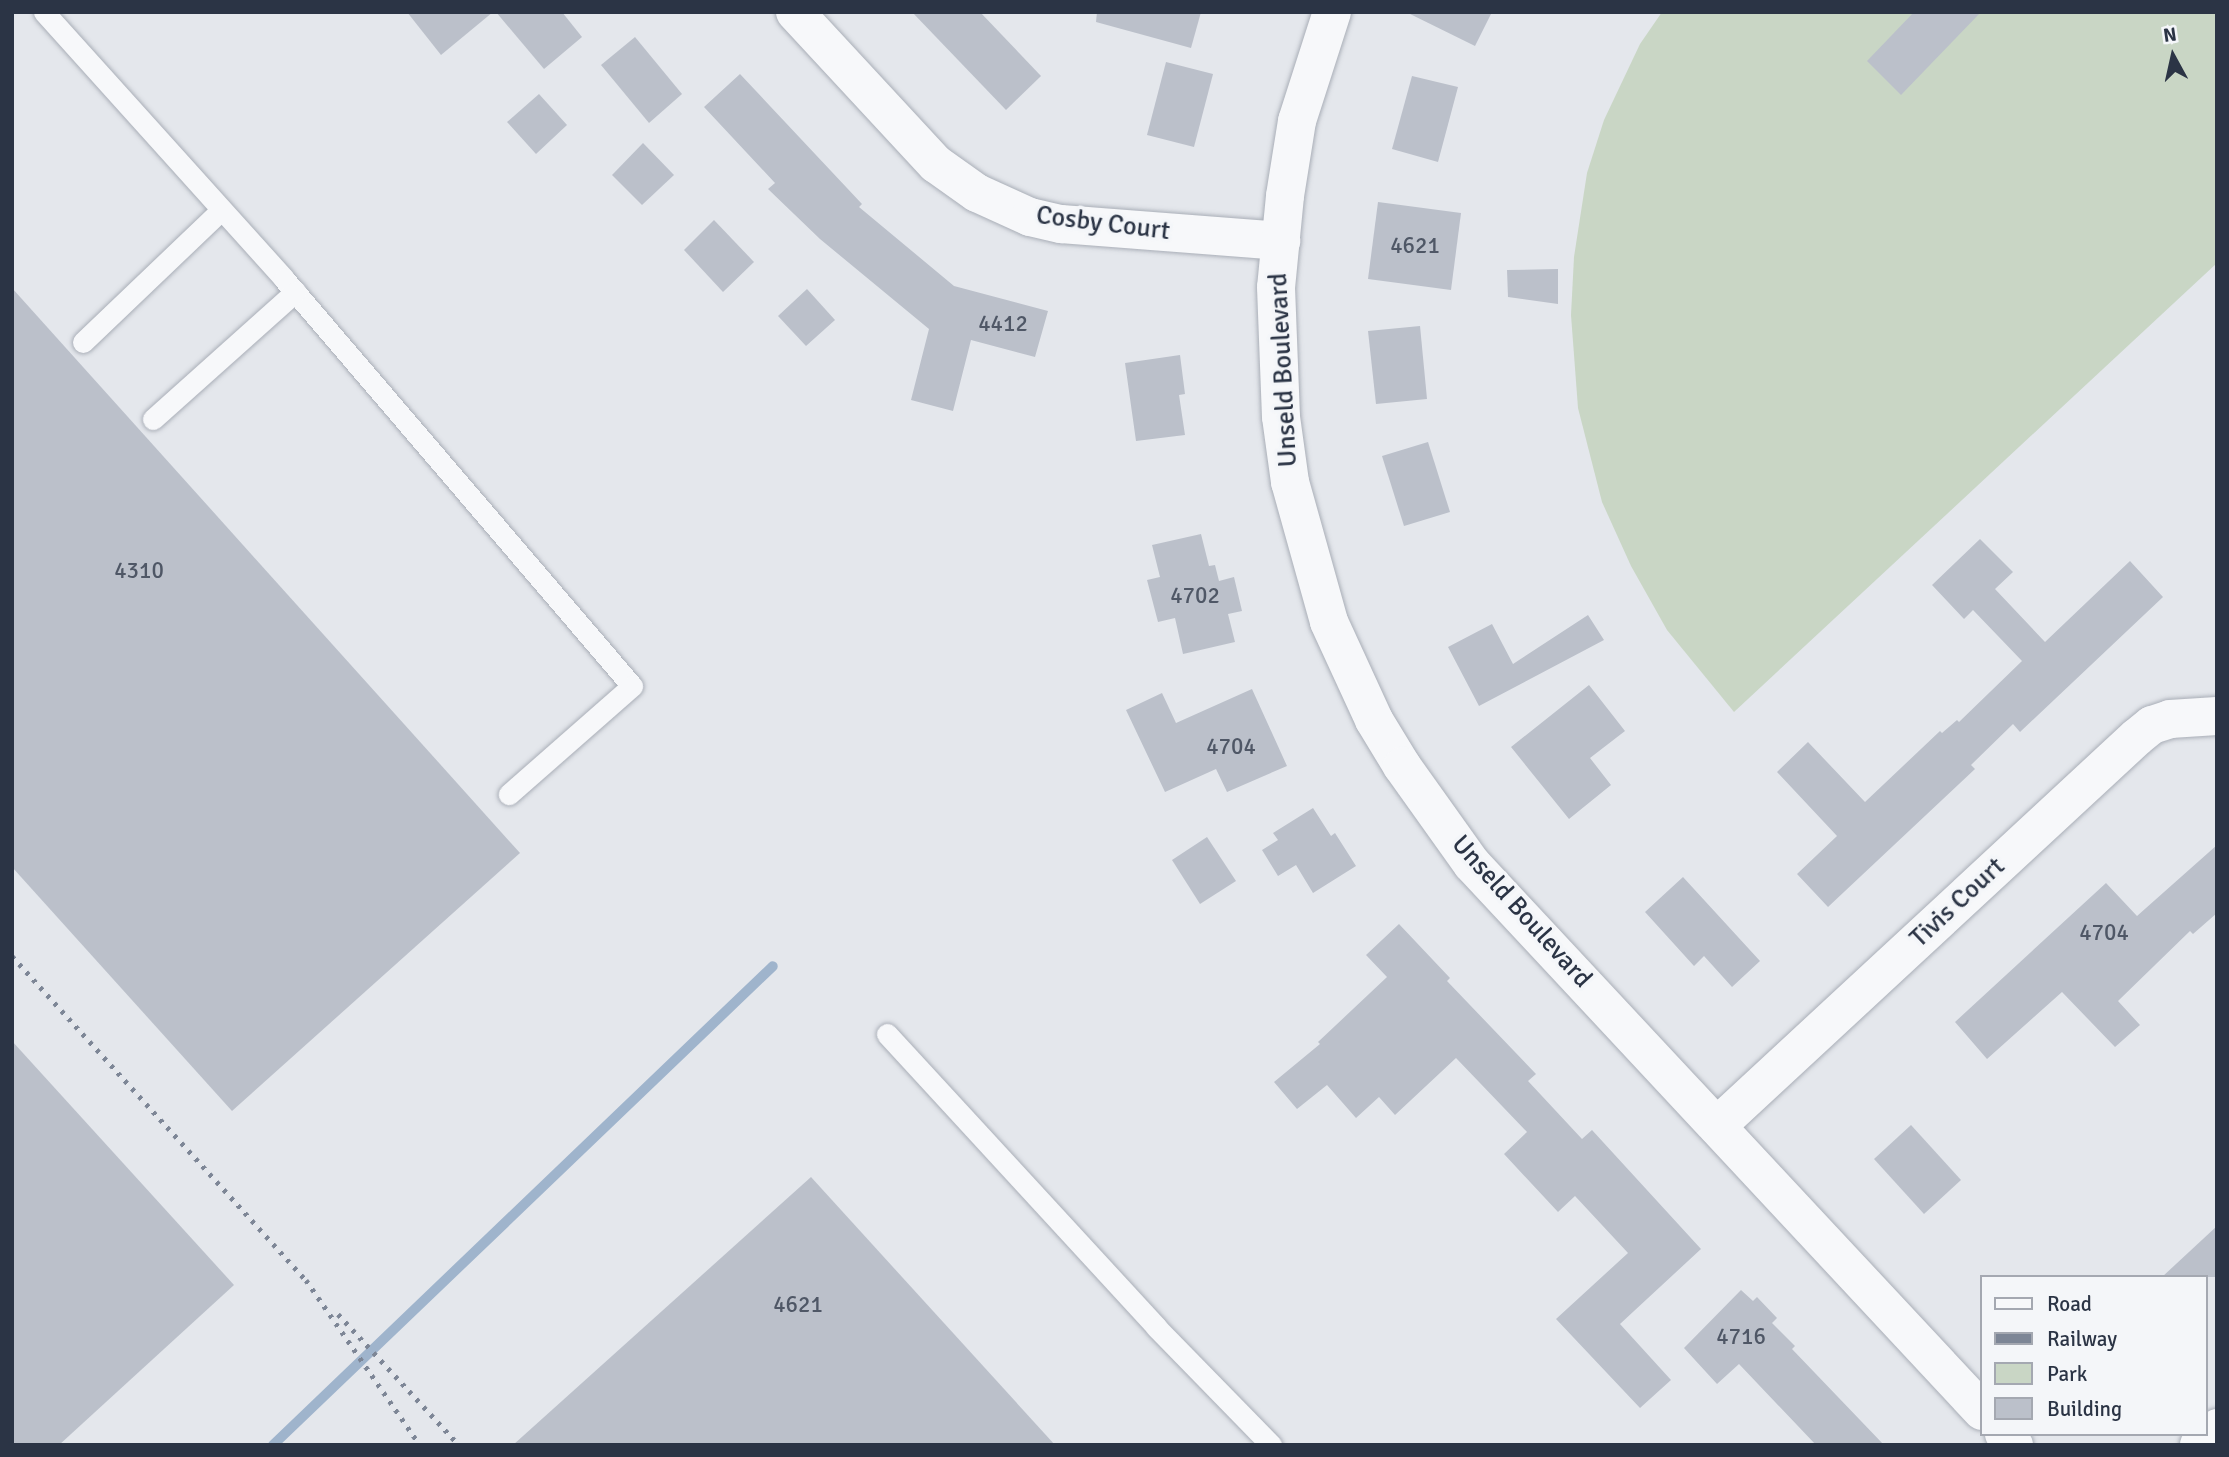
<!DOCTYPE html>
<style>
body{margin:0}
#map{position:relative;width:2229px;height:1457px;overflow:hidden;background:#e4e7ec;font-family:Signika,sans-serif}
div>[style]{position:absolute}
.green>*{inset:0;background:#c9d6c5}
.stream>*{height:10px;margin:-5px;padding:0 5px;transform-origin:5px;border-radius:5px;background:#9fb4cc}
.building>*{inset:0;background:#bbc0ca}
.roads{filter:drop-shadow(0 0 2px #a9aeb7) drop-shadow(0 0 2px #a9aeb7)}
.service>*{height:21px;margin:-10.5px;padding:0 10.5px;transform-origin:10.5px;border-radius:10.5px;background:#f7f8fa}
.minor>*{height:38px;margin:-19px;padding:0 19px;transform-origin:19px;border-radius:19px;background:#f7f8fa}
.rail>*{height:5px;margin-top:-2.5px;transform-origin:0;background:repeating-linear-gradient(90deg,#7d8696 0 3.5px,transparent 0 10.5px)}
span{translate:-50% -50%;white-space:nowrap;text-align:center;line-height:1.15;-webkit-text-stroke:7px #f4f6f9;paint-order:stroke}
.number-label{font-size:23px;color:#4f5766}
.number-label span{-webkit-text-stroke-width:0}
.street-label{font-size:26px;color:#2b3445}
.frame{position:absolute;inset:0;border:14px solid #2b3445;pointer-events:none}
.legend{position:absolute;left:1980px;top:1275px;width:228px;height:161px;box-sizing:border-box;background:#f4f6f9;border:2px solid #a4a8b1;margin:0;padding:9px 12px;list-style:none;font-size:21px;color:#2b3445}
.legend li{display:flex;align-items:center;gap:14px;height:35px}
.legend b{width:35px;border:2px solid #a4a8b1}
.north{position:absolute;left:2138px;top:21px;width:70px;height:70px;-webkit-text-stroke:5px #f4f6f9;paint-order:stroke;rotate:352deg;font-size:19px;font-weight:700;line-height:28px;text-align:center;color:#2b3445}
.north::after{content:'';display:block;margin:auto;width:24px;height:32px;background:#2b3445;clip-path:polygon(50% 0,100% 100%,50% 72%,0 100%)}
</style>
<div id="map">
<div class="green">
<div style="clip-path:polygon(1662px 12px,2217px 12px,2217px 263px,1734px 712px,1667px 630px,1631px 566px,1602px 502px,1578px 408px,1571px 315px,1574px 257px,1587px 173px,1604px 120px,1640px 44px)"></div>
</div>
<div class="stream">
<div style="left:273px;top:1445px;width:692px;rotate:-43.77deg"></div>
</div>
<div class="building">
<div style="clip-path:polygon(407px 12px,493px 12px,441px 55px)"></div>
<div style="clip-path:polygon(496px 12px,562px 12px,582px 37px,544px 69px)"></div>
<div style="clip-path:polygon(912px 12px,980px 12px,1041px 76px,1006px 110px)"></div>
<div style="clip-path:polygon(1097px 12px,1201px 12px,1191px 48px,1096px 22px)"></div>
<div style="clip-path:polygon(1406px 12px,1492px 12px,1475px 46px)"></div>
<div style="clip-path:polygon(1914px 12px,1981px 12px,1901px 95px,1867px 61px)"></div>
<div style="clip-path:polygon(635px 37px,682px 94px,649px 123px,601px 65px)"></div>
<div style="clip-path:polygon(1166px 62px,1213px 74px,1194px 147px,1147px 135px)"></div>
<div style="clip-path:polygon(740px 74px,862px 204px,859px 207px,954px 286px,1048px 311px,1035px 357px,971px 340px,953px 411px,911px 400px,929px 329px,820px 239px,768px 189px,775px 183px,704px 107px)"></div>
<div style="clip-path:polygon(1412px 76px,1458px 87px,1438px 162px,1392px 149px)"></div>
<div style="clip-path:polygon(539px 94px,567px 125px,536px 154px,507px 122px)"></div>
<div style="clip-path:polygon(643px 143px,674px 175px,642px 205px,612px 175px)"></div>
<div style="clip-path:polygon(1378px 202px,1461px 213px,1451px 290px,1368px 279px)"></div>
<div style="clip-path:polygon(714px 220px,754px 262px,723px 292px,684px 250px)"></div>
<div style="clip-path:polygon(1558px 269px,1558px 304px,1508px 297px,1507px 270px)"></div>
<div style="clip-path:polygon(12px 288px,520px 853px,232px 1111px,12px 867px)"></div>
<div style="clip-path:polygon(807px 289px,835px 320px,806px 346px,778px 316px)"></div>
<div style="clip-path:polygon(1420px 326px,1427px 399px,1376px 404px,1368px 331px)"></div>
<div style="clip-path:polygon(1180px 355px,1185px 394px,1179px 395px,1185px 435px,1136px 441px,1125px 363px)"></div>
<div style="clip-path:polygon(1428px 442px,1450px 512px,1404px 526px,1382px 456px)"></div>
<div style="clip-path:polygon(1201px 534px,1209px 566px,1215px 565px,1219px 581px,1234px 577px,1242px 611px,1228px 614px,1235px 642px,1183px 654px,1175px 618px,1158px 622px,1147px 580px,1160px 577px,1152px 545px)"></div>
<div style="clip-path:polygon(1980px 539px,2013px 572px,1995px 589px,2045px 642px,2130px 561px,2163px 597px,2020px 732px,2013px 724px,1971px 765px,1975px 769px,1828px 907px,1797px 874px,1837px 836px,1777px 772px,1808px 742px,1865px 802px,1940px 731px,1942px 733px,1957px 720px,1959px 722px,2022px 661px,1973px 610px,1964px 619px,1932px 585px)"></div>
<div style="clip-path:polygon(1588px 615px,1604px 640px,1479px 706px,1448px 647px,1492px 624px,1513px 664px)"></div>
<div style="clip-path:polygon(1589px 685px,1625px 731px,1590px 758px,1611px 785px,1569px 819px,1511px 747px)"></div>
<div style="clip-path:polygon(1252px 689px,1287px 766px,1227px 792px,1216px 769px,1165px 792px,1126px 710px,1162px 693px,1176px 723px)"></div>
<div style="clip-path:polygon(1313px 808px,1331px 836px,1335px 833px,1356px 866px,1313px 893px,1296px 865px,1278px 876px,1262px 850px,1278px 840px,1273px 833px)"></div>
<div style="clip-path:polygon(1207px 837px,1236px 881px,1200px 904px,1172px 860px)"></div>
<div style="clip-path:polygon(2217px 845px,2217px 913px,2193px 934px,2190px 931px,2118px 1001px,2140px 1025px,2115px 1047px,2062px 992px,1987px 1059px,1955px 1022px,2106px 883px,2137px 916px)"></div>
<div style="clip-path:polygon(1683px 877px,1760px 961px,1732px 987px,1704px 956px,1694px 966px,1645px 912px)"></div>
<div style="clip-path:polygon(1399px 924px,1450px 978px,1447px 981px,1536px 1074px,1528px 1081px,1582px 1139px,1592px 1130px,1701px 1249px,1620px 1324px,1671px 1380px,1640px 1408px,1556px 1319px,1628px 1253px,1575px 1196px,1558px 1212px,1504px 1154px,1527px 1132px,1456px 1058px,1395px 1115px,1379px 1097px,1356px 1118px,1327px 1085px,1297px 1109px,1274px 1082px,1320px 1044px,1318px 1042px,1387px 977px,1366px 955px)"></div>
<div style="clip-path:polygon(12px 1041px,234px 1285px,59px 1445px,12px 1445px)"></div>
<div style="clip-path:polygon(1911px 1125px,1961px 1180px,1924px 1214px,1874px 1159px)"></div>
<div style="clip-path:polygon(811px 1177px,1055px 1445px,513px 1445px)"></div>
<div style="clip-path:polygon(2217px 1226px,2217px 1277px,2162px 1277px)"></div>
<div style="clip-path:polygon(1741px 1290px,1753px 1301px,1757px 1297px,1777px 1318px,1772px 1323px,1795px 1346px,1792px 1349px,1884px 1445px,1816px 1445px,1739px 1364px,1717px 1384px,1684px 1348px)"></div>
</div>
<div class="roads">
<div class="service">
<div style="left:44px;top:12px;width:359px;rotate:48deg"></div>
<div style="left:284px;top:279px;width:535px;rotate:49.47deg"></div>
<div style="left:632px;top:686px;width:164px;rotate:138.7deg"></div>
<div style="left:83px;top:342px;width:190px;rotate:-43.7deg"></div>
<div style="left:153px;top:419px;width:191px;rotate:-41.8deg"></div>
<div style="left:887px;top:1034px;width:398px;rotate:47.4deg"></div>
<div style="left:1156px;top:1327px;width:165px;rotate:45.7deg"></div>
</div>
<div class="minor">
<div style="left:795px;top:12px;width:207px;rotate:47.2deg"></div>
<div style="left:936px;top:164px;width:50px;rotate:35.3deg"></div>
<div style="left:977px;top:193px;width:58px;rotate:24.4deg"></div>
<div style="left:1030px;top:217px;width:32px;rotate:13deg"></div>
<div style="left:1061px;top:224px;width:221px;rotate:4.4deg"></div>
<div style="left:1332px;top:12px;width:114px;rotate:107.8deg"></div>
<div style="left:1297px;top:121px;width:76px;rotate:99.1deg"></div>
<div style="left:1285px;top:196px;width:91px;rotate:95.6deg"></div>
<div style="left:1276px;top:287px;width:130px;rotate:87.8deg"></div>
<div style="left:1281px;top:417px;width:66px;rotate:82.1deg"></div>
<div style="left:1290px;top:482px;width:145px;rotate:74.4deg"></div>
<div style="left:1329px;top:622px;width:108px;rotate:65.3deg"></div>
<div style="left:1374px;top:720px;width:54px;rotate:58.7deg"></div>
<div style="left:1402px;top:766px;width:120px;rotate:54.5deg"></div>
<div style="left:1472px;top:864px;width:748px;rotate:47deg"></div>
<div style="left:1717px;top:1126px;width:572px;rotate:-42.81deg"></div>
<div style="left:2137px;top:737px;width:19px;rotate:-39deg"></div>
<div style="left:2152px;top:725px;width:19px;rotate:-18deg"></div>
<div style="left:2170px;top:719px;width:47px;rotate:-3.7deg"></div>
<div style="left:2004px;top:1434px;width:15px;rotate:48deg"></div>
<div style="left:2199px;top:1445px;width:25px;rotate:-43deg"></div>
</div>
</div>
<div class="rail">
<div style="left:12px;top:956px;width:438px;rotate:47.8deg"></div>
<div style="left:306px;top:1280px;width:201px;rotate:55.4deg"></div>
<div style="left:338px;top:1314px;width:178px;rotate:47.3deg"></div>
</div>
<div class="number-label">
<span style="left:1415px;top:246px">4621</span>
<span style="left:1003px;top:324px">4412</span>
<span style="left:139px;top:571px">4310</span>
<span style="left:1195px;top:596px">4702</span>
<span style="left:1231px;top:747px">4704</span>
<span style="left:2104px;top:933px">4704</span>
<span style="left:798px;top:1305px">4621</span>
<span style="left:1741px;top:1337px">4716</span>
</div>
<div class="street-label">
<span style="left:1103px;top:224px;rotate:7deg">Cosby Court</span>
<span style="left:1284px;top:370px;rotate:-93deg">Unseld Boulevard</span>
<span style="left:1958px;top:903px;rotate:-43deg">Tivis Court</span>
<span style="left:1521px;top:912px;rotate:48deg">Unseld Boulevard</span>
</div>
<div class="frame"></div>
<ul class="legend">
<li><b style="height:9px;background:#f7f8fa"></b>Road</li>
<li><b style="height:9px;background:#7d8696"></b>Railway</li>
<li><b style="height:19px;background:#c9d6c5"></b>Park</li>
<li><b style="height:19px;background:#bbc0ca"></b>Building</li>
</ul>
<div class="north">N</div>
</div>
